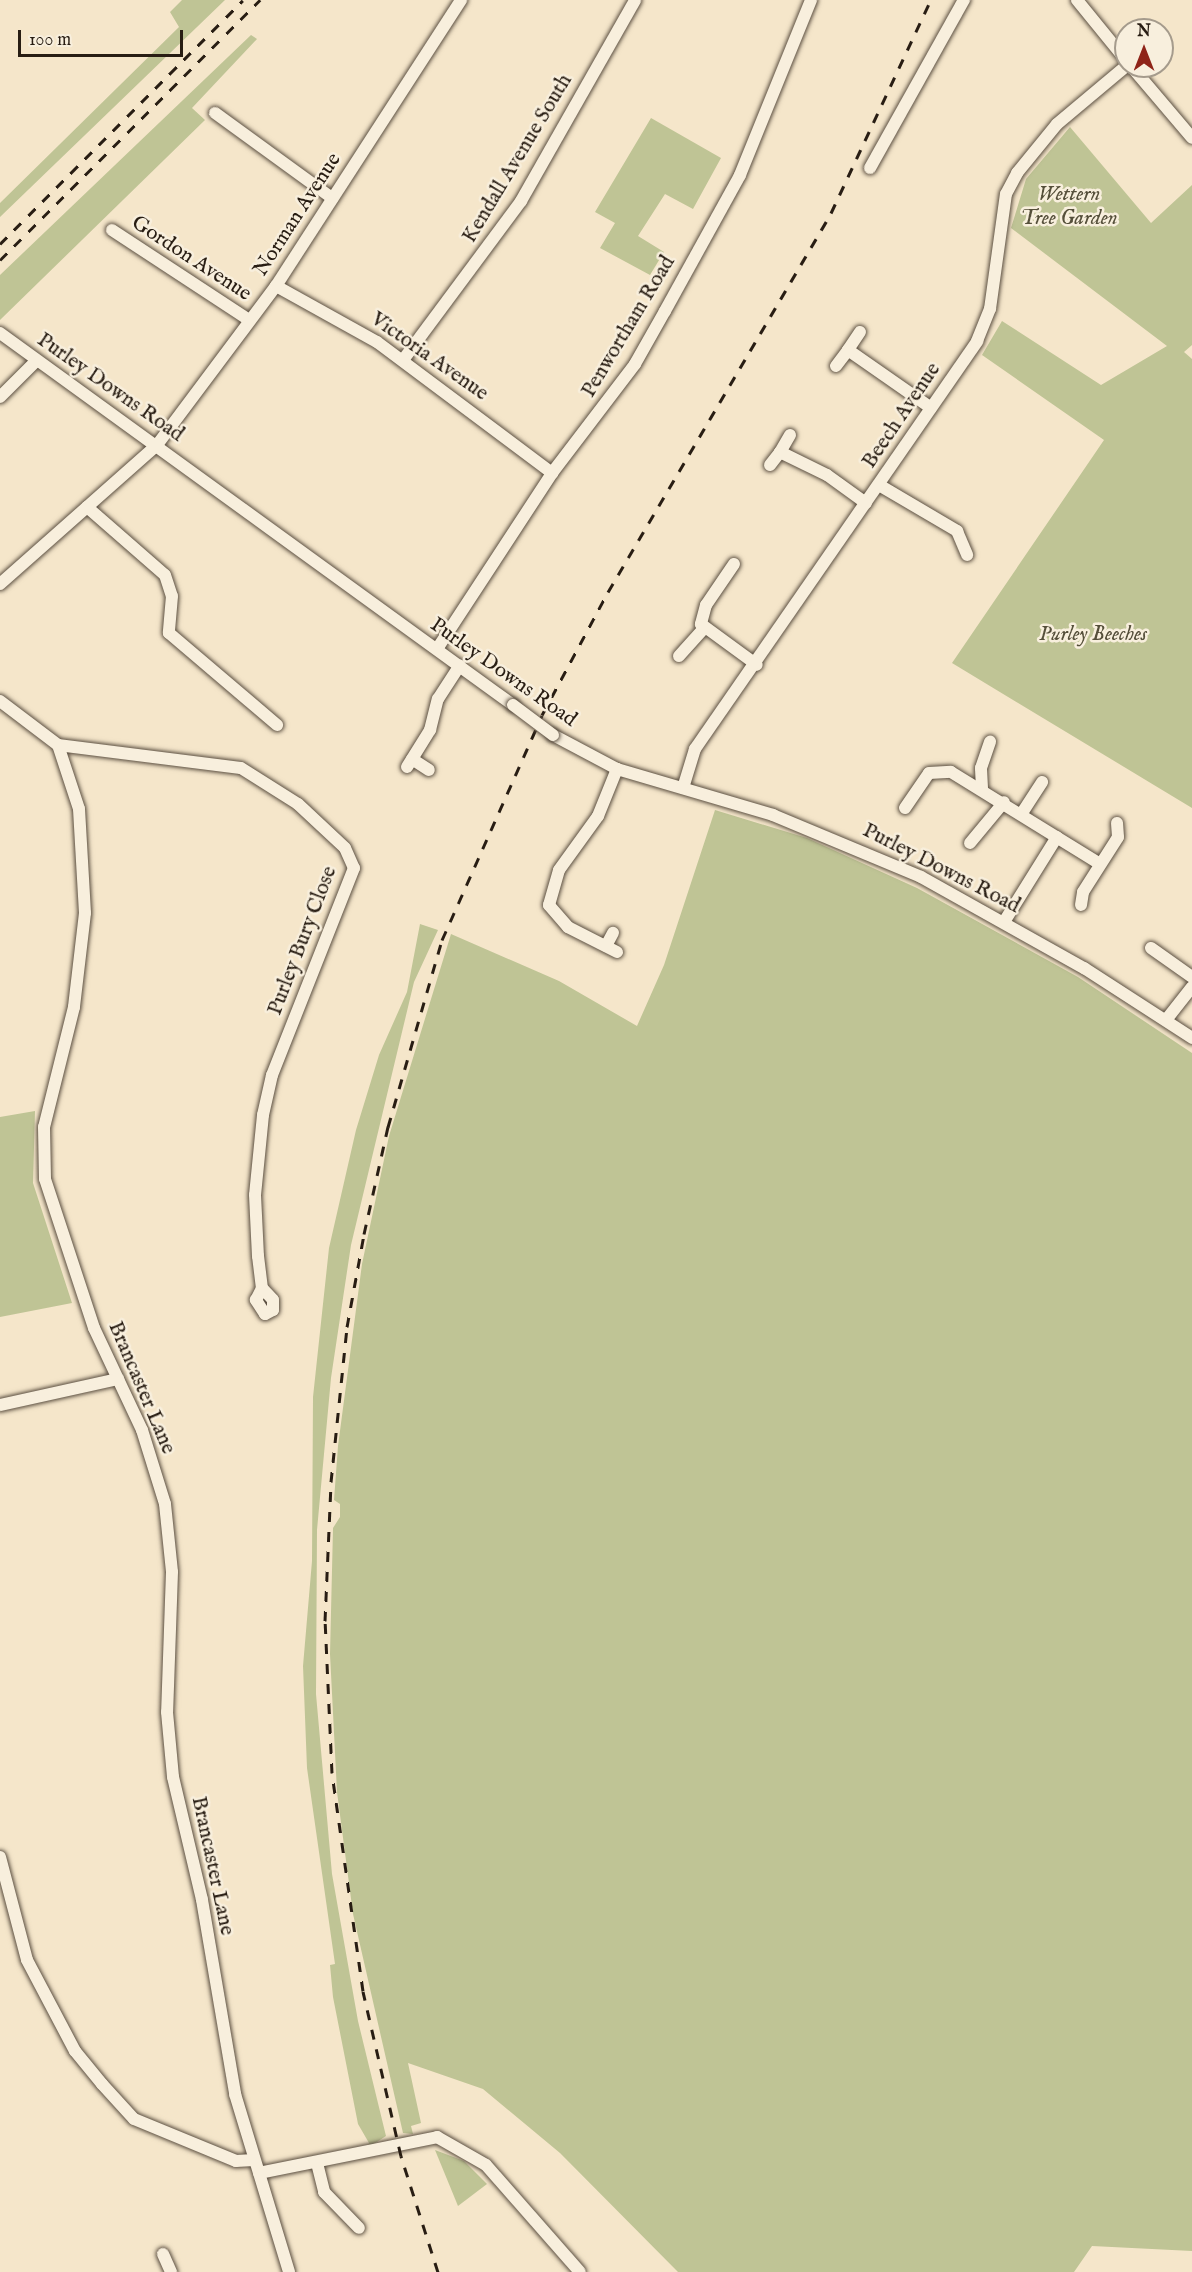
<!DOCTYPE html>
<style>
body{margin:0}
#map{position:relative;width:1192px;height:2272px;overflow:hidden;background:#f5e6ca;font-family:"IM FELL English",serif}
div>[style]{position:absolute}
.green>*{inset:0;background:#bfc495}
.roads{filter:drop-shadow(0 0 2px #5b4f41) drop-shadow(0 0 2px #5b4f41)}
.minor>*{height:12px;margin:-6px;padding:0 6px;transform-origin:6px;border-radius:6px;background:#f8efdd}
.rail>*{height:3px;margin-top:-1.5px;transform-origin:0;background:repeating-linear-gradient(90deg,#281d13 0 10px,transparent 0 20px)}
.bridges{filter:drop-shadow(0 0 2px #5b4f41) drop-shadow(0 0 2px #5b4f41)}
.minor-bridge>*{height:12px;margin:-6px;padding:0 6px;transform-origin:6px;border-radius:6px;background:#f8efdd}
span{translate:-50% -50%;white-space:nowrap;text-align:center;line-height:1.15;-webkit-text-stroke:5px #f8efdd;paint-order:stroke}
.street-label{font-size:21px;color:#281d13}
.park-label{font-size:21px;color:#554f3a;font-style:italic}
.north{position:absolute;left:1114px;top:18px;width:60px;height:60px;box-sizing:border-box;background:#f8efdd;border:2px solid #a59b8c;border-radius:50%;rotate:0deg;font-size:16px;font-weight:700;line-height:24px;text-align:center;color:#281d13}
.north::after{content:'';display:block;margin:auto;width:21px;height:27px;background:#8f2418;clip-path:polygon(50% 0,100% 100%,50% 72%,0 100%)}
.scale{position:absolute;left:18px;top:30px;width:165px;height:27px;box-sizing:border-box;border:3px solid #281d13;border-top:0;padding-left:8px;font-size:18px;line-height:21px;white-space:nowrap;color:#281d13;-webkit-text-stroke:4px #f8efdd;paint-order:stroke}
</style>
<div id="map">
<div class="green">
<div style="clip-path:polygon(182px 0,225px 0,0 217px,0 203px,179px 27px,170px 12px)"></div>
<div style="clip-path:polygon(251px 35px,257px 39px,192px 108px,205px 120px,0 320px,0 275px)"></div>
<div style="clip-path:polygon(651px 118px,721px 158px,693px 209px,665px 194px,638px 236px,664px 252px,650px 275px,600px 248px,615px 223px,595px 212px)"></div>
<div style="clip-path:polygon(1070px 127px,1151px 223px,1192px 185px,1192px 345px,1184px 352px,1192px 359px,1192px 808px,952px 663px,1104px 440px,982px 355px,1002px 321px,1101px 385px,1167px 346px,1011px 228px,1026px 179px)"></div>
<div style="clip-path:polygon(715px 810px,807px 838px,917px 888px,1078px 977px,1192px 1053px,1192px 2251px,1092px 2246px,1074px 2272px,678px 2272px,560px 2153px,483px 2089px,408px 2063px,421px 2123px,411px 2126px,413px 2134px,403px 2133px,353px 1914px,337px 1792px,330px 1654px,333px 1528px,340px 1517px,340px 1504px,334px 1500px,338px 1446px,362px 1264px,389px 1136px,451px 934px,559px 981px,637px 1026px,664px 965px)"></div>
<div style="clip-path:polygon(420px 924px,438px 930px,414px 982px,351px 1245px,331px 1378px,317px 1530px,316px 1694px,332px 1874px,358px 2021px,386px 2136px,366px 2149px,369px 2143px,358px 2124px,333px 1997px,330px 1965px,335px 1964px,307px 1768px,303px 1666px,312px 1561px,313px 1397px,329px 1248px,356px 1130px,379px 1055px,407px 992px)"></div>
<div style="clip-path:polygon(35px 1111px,33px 1183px,72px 1303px,0 1317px,0 1117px)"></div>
<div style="clip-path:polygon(435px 2150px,464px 2161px,487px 2184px,458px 2206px)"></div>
</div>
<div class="roads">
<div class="minor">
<div style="left:1077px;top:0;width:77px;rotate:50.8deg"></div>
<div style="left:1131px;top:66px;width:94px;rotate:49.7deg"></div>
<div style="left:215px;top:113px;width:145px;rotate:36deg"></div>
<div style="left:870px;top:168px;width:193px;rotate:-60.8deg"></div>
<div style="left:112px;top:230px;width:164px;rotate:33.3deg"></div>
<div style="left:276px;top:286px;width:115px;rotate:29deg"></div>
<div style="left:377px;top:342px;width:219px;rotate:36.8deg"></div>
<div style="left:860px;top:332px;width:22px;rotate:124deg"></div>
<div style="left:848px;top:350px;width:101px;rotate:34.9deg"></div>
<div style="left:0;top:333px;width:634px;rotate:35.95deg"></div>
<div style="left:403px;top:360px;width:198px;rotate:-53.4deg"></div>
<div style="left:521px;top:201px;width:231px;rotate:-60.4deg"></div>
<div style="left:836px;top:366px;width:20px;rotate:-53deg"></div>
<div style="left:0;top:397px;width:51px;rotate:-45deg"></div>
<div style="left:790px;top:435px;width:20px;rotate:120deg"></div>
<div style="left:780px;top:452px;width:52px;rotate:26.1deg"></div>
<div style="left:827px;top:475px;width:48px;rotate:35.7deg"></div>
<div style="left:770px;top:465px;width:16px;rotate:-52deg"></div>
<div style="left:879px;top:485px;width:91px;rotate:30.5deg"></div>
<div style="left:957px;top:531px;width:26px;rotate:67deg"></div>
<div style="left:87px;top:507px;width:103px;rotate:41.1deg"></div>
<div style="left:165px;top:575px;width:22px;rotate:72deg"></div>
<div style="left:172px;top:596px;width:37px;rotate:95deg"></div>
<div style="left:169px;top:633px;width:142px;rotate:40.4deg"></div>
<div style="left:734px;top:564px;width:50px;rotate:124.3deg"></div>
<div style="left:706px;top:605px;width:20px;rotate:105deg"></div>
<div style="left:701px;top:624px;width:69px;rotate:36.2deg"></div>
<div style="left:0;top:584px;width:210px;rotate:-41.5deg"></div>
<div style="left:157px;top:445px;width:199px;rotate:-53.2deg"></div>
<div style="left:276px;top:286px;width:341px;rotate:-57.1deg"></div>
<div style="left:437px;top:649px;width:210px;rotate:-56.8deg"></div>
<div style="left:552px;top:473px;width:137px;rotate:-52.7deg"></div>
<div style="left:635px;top:364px;width:61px;rotate:-60.5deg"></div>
<div style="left:665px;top:311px;width:155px;rotate:-61.1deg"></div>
<div style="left:740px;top:175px;width:189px;rotate:-67.9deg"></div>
<div style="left:679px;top:656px;width:36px;rotate:-48deg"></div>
<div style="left:0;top:701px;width:73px;rotate:37.2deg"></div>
<div style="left:58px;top:745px;width:67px;rotate:71.8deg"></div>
<div style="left:79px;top:809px;width:104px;rotate:86.7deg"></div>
<div style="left:85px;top:913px;width:95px;rotate:96.7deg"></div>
<div style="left:74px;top:1007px;width:124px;rotate:104deg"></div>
<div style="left:44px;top:1127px;width:52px;rotate:88.9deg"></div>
<div style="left:45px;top:1179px;width:157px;rotate:71.8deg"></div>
<div style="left:94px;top:1328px;width:113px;rotate:64.8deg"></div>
<div style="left:142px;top:1430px;width:77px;rotate:72.7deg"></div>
<div style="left:165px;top:1504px;width:68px;rotate:84.1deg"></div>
<div style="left:172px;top:1572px;width:140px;rotate:92deg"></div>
<div style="left:167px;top:1712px;width:65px;rotate:84.7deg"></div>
<div style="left:173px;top:1777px;width:126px;rotate:76.7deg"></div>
<div style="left:202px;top:1900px;width:197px;rotate:80.3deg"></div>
<div style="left:235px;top:2094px;width:186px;rotate:73.1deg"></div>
<div style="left:553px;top:735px;width:72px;rotate:28deg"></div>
<div style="left:617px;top:769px;width:163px;rotate:16.4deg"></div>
<div style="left:773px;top:815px;width:160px;rotate:22.7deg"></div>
<div style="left:921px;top:877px;width:187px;rotate:29.2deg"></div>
<div style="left:1084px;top:968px;width:129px;rotate:32.9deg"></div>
<div style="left:58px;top:745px;width:184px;rotate:7.2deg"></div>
<div style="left:241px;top:768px;width:67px;rotate:32.3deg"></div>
<div style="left:298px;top:804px;width:64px;rotate:43.1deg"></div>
<div style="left:345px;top:848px;width:22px;rotate:66deg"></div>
<div style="left:354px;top:868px;width:223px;rotate:111.6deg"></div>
<div style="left:272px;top:1075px;width:41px;rotate:102.7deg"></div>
<div style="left:263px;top:1115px;width:80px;rotate:95.7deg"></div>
<div style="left:255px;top:1195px;width:61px;rotate:87.2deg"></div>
<div style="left:258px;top:1256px;width:32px;rotate:83deg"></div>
<div style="left:262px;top:1288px;width:16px;rotate:47deg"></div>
<div style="left:273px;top:1300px;width:10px;rotate:90deg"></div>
<div style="left:273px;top:1310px;width:9px;rotate:153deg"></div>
<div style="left:265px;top:1314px;width:17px;rotate:-123deg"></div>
<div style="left:256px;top:1300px;width:13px;rotate:-63deg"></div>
<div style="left:412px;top:759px;width:20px;rotate:33deg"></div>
<div style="left:407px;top:767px;width:44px;rotate:-58.1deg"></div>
<div style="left:430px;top:730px;width:32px;rotate:-76deg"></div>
<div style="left:438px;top:699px;width:40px;rotate:-57.1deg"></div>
<div style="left:683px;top:788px;width:41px;rotate:-72.9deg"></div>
<div style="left:695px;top:749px;width:496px;rotate:-55.3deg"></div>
<div style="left:977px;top:341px;width:35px;rotate:-68deg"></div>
<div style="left:990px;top:309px;width:116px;rotate:-82.1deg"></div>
<div style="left:1006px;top:194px;width:24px;rotate:-62deg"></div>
<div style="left:1017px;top:173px;width:63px;rotate:-50.8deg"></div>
<div style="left:1057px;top:124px;width:90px;rotate:-40deg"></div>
<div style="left:982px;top:788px;width:20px;rotate:-93deg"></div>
<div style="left:981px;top:768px;width:28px;rotate:-71deg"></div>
<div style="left:905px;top:808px;width:42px;rotate:-55.6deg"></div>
<div style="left:929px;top:773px;width:22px;rotate:-3deg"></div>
<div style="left:951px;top:772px;width:175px;rotate:31.7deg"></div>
<div style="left:1022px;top:813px;width:37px;rotate:-57deg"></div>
<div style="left:970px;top:843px;width:53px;rotate:-50.3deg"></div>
<div style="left:1081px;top:905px;width:13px;rotate:-81deg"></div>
<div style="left:1083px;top:892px;width:65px;rotate:-57.5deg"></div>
<div style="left:1118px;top:837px;width:14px;rotate:-94deg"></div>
<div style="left:1004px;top:922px;width:100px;rotate:-58.1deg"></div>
<div style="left:606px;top:946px;width:15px;rotate:-62deg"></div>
<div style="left:1151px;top:948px;width:50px;rotate:35.3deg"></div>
<div style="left:617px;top:952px;width:55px;rotate:-153deg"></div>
<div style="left:568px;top:927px;width:29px;rotate:-131deg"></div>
<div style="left:549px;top:905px;width:36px;rotate:-74deg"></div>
<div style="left:559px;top:870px;width:67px;rotate:-54.2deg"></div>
<div style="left:598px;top:816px;width:51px;rotate:-68deg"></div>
<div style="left:1166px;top:1020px;width:42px;rotate:-51.8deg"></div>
<div style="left:0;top:1405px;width:121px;rotate:-12.4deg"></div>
<div style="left:0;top:1857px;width:106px;rotate:75.3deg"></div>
<div style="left:27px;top:1960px;width:103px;rotate:62.2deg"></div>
<div style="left:75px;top:2051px;width:43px;rotate:50.7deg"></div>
<div style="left:102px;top:2084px;width:47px;rotate:47.6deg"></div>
<div style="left:134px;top:2119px;width:110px;rotate:22.4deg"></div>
<div style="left:236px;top:2161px;width:18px;rotate:-3deg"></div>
<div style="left:317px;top:2163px;width:30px;rotate:76deg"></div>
<div style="left:324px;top:2192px;width:50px;rotate:45.8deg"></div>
<div style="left:259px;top:2173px;width:182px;rotate:-11.4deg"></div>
<div style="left:437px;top:2137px;width:56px;rotate:29.7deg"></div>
<div style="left:486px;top:2165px;width:142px;rotate:48.7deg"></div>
<div style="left:163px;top:2254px;width:20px;rotate:66deg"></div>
</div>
</div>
<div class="rail">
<div style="left:0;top:244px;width:344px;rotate:-45.1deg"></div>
<div style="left:0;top:260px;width:368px;rotate:-45deg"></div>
<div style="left:438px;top:2272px;width:122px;rotate:-107.7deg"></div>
<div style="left:401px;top:2156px;width:169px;rotate:-103deg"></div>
<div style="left:363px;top:1991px;width:220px;rotate:-98.1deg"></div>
<div style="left:332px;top:1773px;width:152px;rotate:-92.6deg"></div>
<div style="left:325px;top:1621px;width:139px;rotate:-87.5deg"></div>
<div style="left:331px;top:1482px;width:156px;rotate:-84.1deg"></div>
<div style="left:347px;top:1327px;width:95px;rotate:-79.6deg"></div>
<div style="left:364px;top:1234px;width:110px;rotate:-77.4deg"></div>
<div style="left:388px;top:1127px;width:195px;rotate:-73.9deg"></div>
<div style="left:442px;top:940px;width:246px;rotate:-66deg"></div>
<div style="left:542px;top:715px;width:140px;rotate:-61.8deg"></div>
<div style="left:608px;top:592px;width:440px;rotate:-59.5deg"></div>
<div style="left:831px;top:213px;width:235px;rotate:-64.9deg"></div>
</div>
<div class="bridges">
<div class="minor-bridge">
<div style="left:513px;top:705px;width:50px;rotate:36.9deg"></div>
</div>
</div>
<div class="street-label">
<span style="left:518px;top:159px;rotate:-59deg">Kendall Avenue South</span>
<span style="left:298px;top:215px;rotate:-57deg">Norman Avenue</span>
<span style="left:191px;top:259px;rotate:33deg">Gordon Avenue</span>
<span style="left:629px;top:327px;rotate:-59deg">Penwortham Road</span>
<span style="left:429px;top:357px;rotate:35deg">Victoria Avenue</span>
<span style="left:110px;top:388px;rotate:35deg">Purley Downs Road</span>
<span style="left:902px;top:416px;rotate:-56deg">Beech Avenue</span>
<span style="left:503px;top:673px;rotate:35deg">Purley Downs Road</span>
<span style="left:941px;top:869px;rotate:27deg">Purley Downs Road</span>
<span style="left:303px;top:941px;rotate:-69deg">Purley Bury Close</span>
<span style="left:141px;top:1388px;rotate:67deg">Brancaster Lane</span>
<span style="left:212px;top:1866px;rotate:78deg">Brancaster Lane</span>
</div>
<div class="park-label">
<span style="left:1069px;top:207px">Wettern<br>Tree Garden</span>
<span style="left:1093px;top:635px">Purley Beeches</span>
</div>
<div class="north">N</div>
<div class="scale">100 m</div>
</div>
